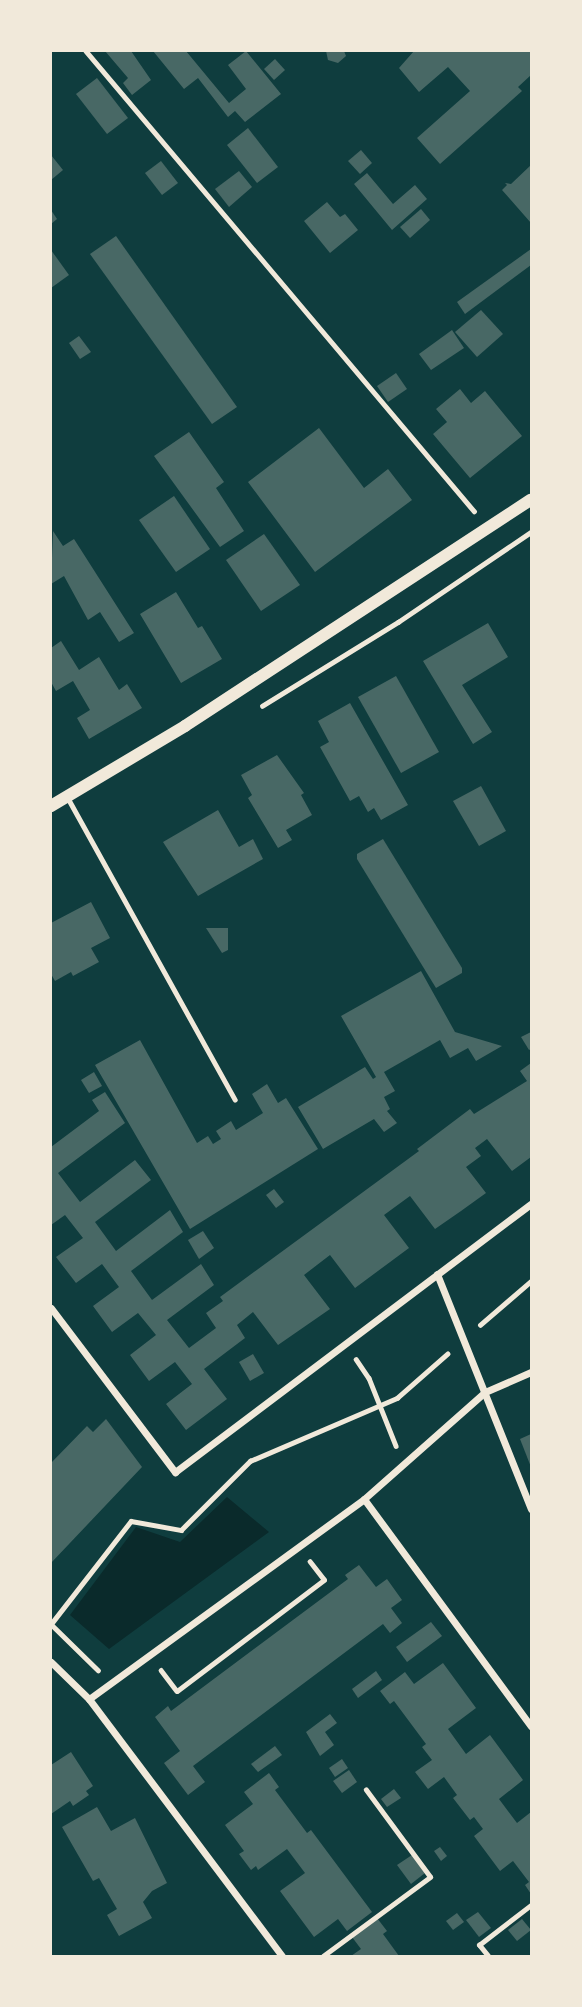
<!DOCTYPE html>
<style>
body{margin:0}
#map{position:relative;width:582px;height:2007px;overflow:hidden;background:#0f3d3e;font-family:Commissioner,sans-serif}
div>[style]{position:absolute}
.water>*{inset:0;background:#0a2a2b}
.building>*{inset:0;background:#486865}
.path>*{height:4.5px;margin:-2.25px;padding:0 2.25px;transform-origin:2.25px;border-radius:2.25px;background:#f1e9da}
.service>*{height:5px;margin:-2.5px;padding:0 2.5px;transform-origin:2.5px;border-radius:2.5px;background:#f1e9da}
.minor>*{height:7px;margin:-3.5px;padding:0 3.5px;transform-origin:3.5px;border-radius:3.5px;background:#f1e9da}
.tertiary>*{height:12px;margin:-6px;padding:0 6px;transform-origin:6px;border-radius:6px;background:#f1e9da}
span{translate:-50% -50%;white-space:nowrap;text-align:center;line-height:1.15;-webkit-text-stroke:7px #f1e9da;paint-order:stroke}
.frame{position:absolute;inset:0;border:52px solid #f1e9da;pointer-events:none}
</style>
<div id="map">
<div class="water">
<div style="clip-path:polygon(227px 1497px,269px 1532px,109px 1649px,70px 1615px,136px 1527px,180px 1542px)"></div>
</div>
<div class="building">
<div style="clip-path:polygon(105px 51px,131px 51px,151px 80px,132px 95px,123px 83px,128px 78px)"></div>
<div style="clip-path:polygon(153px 51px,186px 51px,229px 103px,246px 89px,228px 65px,246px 51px,281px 94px,245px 122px,235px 111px,228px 117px,198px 78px,184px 89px)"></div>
<div style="clip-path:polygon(326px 51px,344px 51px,346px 56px,338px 63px,328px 60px)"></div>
<div style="clip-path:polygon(414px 51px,531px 51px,531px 75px,518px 87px,522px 91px,440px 164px,417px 138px,470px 91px,448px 67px,419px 92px,399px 68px)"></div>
<div style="clip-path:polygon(275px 59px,285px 70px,274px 80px,264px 69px)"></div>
<div style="clip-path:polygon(97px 78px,128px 118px,107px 134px,76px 94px)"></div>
<div style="clip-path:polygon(248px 128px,278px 167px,257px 183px,227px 145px)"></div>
<div style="clip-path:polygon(361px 150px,372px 163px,360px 174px,348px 161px)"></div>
<div style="clip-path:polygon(51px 155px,63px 170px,51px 180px)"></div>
<div style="clip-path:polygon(161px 161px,178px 183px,162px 195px,145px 173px)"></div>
<div style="clip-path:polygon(531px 165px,531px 223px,502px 190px,507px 185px,505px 183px,511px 184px)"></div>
<div style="clip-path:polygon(239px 171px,252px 187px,229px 207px,215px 189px)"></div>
<div style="clip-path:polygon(367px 173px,393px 204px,415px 185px,427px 199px,392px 230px,354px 184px)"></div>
<div style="clip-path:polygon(327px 202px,340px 217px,345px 214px,358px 230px,330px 253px,304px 221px)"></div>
<div style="clip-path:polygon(421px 209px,430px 220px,410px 238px,400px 227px)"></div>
<div style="clip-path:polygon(51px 210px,57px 219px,51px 224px)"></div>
<div style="clip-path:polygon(116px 236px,237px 407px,212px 424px,90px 254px)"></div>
<div style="clip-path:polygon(531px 249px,531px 265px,465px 314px,457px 302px)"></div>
<div style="clip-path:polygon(51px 250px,69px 275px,51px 288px)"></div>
<div style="clip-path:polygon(481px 310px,503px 334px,477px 357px,455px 332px)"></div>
<div style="clip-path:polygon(452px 330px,464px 348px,431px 370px,419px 354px)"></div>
<div style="clip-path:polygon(79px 336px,91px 352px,80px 359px,69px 343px)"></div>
<div style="clip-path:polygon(396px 373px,407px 389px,388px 402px,377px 386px)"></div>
<div style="clip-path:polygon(460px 389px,471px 403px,485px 391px,522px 436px,470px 478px,433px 434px,447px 422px,436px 409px)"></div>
<div style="clip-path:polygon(319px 428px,364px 488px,388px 469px,412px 500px,315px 572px,248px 482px)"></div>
<div style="clip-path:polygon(189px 432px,224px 482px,216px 488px,244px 531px,220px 547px,154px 456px)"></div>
<div style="clip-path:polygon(174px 496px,210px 549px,176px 572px,139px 520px)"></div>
<div style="clip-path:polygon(53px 531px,63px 546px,74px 539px,134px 633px,119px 642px,100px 612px,88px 620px,64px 576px,51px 584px)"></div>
<div style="clip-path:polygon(264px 534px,300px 585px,261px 611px,226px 560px)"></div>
<div style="clip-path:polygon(176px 592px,198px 628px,202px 626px,222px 659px,181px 683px,140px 614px)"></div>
<div style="clip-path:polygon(488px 623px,508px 657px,462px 685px,492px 732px,473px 744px,423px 661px)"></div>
<div style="clip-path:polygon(61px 641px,79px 670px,99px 657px,119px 690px,127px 684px,142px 708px,89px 739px,77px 718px,90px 710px,73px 681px,56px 691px,51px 682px,51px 648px)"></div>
<div style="clip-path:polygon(396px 676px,439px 752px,401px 773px,358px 697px)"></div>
<div style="clip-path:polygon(350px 703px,408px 805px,381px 820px,374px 808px,368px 812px,359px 796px,350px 801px,320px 747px,329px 742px,318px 721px)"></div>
<div style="clip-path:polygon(277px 755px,304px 793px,301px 795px,312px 815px,286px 830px,292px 840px,278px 848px,248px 798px,252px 795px,241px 775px)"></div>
<div style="clip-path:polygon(481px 786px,506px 831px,479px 846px,453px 801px)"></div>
<div style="clip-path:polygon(218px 810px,239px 847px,253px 839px,263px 859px,198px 896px,163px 842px)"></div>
<div style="clip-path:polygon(383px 839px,462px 968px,462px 973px,436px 988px,357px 859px,357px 854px)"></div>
<div style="clip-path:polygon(91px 902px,110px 938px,91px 948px,99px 962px,73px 976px,71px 972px,55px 981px,51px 974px,51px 923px)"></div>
<div style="clip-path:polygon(206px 928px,228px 928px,228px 950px,222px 953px)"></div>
<div style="clip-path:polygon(421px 971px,455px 1032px,502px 1046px,476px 1061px,468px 1048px,450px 1058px,440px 1040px,384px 1072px,395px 1091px,384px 1097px,390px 1109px,387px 1111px,397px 1123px,384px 1132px,374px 1119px,323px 1149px,298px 1107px,365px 1067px,373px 1079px,376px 1077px,341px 1016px)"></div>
<div style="clip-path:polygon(531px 1032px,531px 1049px,529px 1050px,521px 1037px)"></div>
<div style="clip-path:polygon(140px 1040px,197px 1143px,208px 1136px,213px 1144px,221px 1139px,216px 1131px,231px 1121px,236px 1130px,263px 1113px,252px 1094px,267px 1084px,278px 1103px,286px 1098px,318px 1149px,190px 1229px,95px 1065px)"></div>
<div style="clip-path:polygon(531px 1063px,531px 1157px,512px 1171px,487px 1139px,475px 1148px,481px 1156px,466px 1167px,486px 1193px,461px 1211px,435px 1229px,410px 1196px,384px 1215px,409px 1248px,355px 1288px,330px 1255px,304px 1275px,330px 1309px,278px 1345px,253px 1312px,237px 1325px,245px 1338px,204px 1369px,227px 1399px,186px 1430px,166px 1404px,192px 1384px,175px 1362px,149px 1381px,130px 1355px,156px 1335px,138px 1313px,112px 1332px,93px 1306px,119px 1287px,102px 1264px,76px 1283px,56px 1257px,83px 1238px,65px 1215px,51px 1225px,51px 1147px,99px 1111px,92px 1100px,105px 1092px,125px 1123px,58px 1173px,80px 1202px,135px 1160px,151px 1180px,95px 1222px,116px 1251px,170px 1210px,183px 1232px,131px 1271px,152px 1300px,201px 1264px,214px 1285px,167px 1320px,189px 1348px,216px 1328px,206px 1313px,223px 1301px,220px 1297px,419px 1151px,417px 1149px,470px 1109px,474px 1114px,527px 1081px,520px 1071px)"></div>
<div style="clip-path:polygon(94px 1072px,102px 1086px,89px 1093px,81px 1080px)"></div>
<div style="clip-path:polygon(274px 1189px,284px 1202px,276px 1208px,266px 1195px)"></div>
<div style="clip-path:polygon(203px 1231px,214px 1248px,199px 1259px,188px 1240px)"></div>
<div style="clip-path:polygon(253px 1354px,264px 1373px,250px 1381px,239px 1362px)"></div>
<div style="clip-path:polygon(106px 1419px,142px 1467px,51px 1563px,51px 1463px,87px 1426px,93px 1432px)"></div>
<div style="clip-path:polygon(531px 1434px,531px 1467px,520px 1439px)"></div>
<div style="clip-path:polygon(359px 1565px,376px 1587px,387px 1579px,402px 1600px,391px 1608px,402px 1623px,390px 1633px,383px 1624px,193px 1766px,205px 1782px,188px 1795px,164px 1763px,180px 1751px,155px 1717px,168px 1706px,171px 1711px,348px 1579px,345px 1575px)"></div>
<div style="clip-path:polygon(431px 1622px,442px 1636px,407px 1662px,396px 1647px)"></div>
<div style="clip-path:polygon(443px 1663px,476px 1708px,448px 1729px,466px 1754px,490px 1735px,523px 1780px,499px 1799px,517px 1823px,531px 1812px,531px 1894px,525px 1885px,529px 1882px,513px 1861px,500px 1871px,474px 1836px,483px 1829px,474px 1817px,470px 1820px,453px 1798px,457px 1795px,444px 1777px,428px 1789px,415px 1772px,432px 1760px,422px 1747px,426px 1744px,394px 1701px,390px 1704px,380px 1691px,405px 1672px,414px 1684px)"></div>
<div style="clip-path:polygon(376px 1671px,382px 1680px,358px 1698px,352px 1689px)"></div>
<div style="clip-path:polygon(330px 1714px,337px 1723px,325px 1732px,334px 1745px,320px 1756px,306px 1732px)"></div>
<div style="clip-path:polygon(275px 1746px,282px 1755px,258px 1772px,251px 1764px)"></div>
<div style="clip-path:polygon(71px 1752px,93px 1786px,86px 1791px,89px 1795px,73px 1806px,70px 1801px,51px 1814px,51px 1765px)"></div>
<div style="clip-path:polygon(342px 1759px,348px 1768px,335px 1777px,329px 1768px)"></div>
<div style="clip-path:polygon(349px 1770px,357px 1782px,342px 1793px,333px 1781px)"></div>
<div style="clip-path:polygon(269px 1773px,279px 1787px,275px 1790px,307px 1833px,311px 1830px,372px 1912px,347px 1931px,338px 1919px,314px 1937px,280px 1891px,305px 1873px,287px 1849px,258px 1870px,256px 1866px,251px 1870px,239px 1854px,244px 1851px,225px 1825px,253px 1804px,244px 1792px)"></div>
<div style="clip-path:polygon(394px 1789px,401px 1798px,387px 1807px,381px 1799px)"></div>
<div style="clip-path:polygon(97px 1807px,111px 1831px,135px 1818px,167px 1883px,152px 1891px,143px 1902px,152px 1918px,119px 1936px,107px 1915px,117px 1909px,99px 1878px,93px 1881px,62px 1827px)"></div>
<div style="clip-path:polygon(440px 1847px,447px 1856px,441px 1861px,434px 1851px)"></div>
<div style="clip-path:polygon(412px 1855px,425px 1873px,411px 1884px,397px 1865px)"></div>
<div style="clip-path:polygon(478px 1912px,491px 1928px,479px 1937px,466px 1920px)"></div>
<div style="clip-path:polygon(457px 1913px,464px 1922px,453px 1930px,446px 1921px)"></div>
<div style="clip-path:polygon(377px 1918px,387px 1931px,383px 1934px,399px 1956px,351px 1956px,361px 1949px,352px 1937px)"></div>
<div style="clip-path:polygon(522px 1919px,531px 1930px,517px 1941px,508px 1930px)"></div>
</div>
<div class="path">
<div style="left:86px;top:51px;width:602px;rotate:49.85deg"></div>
<div style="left:262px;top:706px;width:160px;rotate:-31.7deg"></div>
<div style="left:398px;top:622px;width:161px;rotate:-34.1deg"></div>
<div style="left:480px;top:1325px;width:67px;rotate:-40.8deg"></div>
<div style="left:356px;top:1359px;width:23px;rotate:56deg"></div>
<div style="left:369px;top:1378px;width:73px;rotate:68.3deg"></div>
<div style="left:51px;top:1624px;width:130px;rotate:-52.2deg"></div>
<div style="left:131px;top:1521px;width:51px;rotate:10.2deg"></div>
<div style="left:181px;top:1530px;width:98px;rotate:-45deg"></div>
<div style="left:250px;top:1461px;width:160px;rotate:-23.2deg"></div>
<div style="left:397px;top:1398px;width:67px;rotate:-41.3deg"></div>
<div style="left:51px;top:1624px;width:66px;rotate:44.4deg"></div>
<div style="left:161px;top:1670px;width:26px;rotate:53deg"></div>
<div style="left:177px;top:1691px;width:184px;rotate:-37.1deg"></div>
<div style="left:324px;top:1580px;width:23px;rotate:-128deg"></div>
<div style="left:323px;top:1956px;width:133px;rotate:-36.4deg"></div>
<div style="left:430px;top:1877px;width:108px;rotate:-126.3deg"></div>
<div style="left:488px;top:1956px;width:14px;rotate:-129deg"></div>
<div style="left:479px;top:1945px;width:66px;rotate:-37.6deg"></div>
</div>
<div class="service">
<div style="left:67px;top:797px;width:346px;rotate:61deg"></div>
</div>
<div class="minor">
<div style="left:437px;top:1274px;width:253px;rotate:68.2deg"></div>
<div style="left:51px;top:1308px;width:206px;rotate:52.9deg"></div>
<div style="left:175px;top:1472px;width:446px;rotate:-37deg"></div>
<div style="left:364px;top:1499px;width:282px;rotate:53.7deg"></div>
<div style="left:51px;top:1662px;width:53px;rotate:44.2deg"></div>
<div style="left:282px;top:1956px;width:321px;rotate:-126.9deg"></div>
<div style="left:89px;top:1699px;width:340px;rotate:-36deg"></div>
<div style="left:364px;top:1499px;width:162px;rotate:-41.5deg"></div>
<div style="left:485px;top:1392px;width:50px;rotate:-23.5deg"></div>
</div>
<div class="tertiary">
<div style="left:51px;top:806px;width:156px;rotate:-30.8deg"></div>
<div style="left:185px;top:726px;width:413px;rotate:-33.2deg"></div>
</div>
<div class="frame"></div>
</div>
